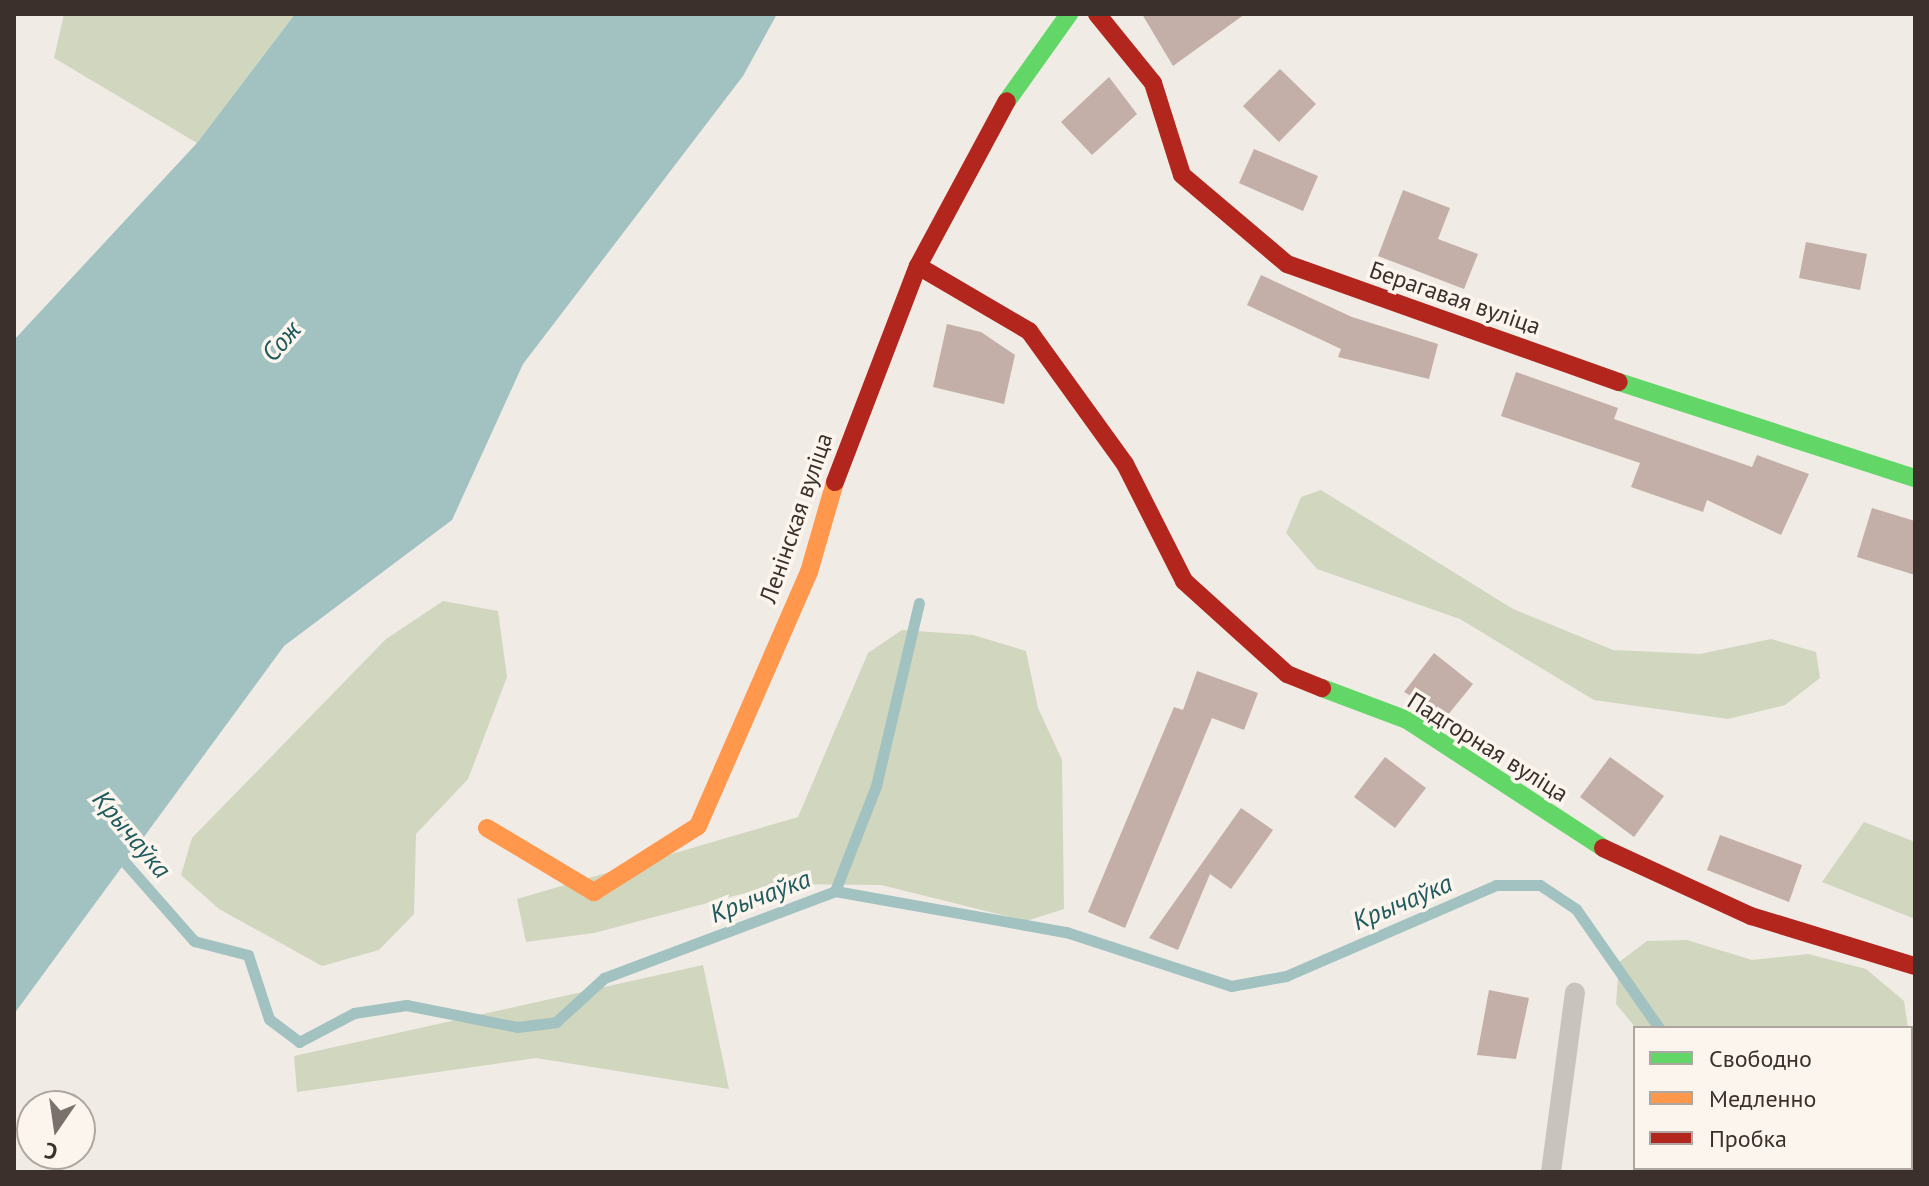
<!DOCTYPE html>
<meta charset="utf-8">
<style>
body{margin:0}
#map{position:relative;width:1929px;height:1186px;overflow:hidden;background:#f0ebe5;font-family:"PT Sans",sans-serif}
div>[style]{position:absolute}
.green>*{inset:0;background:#d1d6bf}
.water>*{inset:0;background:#a1c2c1}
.stream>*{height:11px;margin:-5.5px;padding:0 5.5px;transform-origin:5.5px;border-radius:5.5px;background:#a1c2c1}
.building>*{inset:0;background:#c3afa7}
.lane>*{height:20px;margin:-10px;padding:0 10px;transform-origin:10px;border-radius:10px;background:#c9c3be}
.fast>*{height:18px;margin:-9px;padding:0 9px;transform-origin:9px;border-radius:9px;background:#63d668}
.slow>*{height:18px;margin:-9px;padding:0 9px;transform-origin:9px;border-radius:9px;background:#ff974d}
.jam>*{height:18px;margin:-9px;padding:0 9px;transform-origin:9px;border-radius:9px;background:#b3261e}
span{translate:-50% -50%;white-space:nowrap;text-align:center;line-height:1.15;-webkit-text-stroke:7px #fbf5ee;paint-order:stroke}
.street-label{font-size:24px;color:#3b302b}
.water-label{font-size:26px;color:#1f5a5e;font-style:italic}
.frame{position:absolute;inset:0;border:16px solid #3b302b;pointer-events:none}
.legend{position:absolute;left:1633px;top:1026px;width:280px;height:144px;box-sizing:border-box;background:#fbf5ee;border:2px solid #aea6a0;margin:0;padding:10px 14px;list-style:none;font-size:24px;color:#3b302b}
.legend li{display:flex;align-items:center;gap:16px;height:40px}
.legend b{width:40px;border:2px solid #aea6a0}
.north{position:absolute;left:16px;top:1090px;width:80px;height:80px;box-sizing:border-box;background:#fbf5ee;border:2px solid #aea6a0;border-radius:50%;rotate:193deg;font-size:22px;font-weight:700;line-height:32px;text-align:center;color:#3b302b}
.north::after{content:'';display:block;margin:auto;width:28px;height:36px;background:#7a716c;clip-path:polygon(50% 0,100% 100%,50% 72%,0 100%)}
</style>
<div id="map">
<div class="green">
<div style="clip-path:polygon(64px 14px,295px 14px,197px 143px,54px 58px)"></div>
<div style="clip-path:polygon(1321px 490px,1513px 609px,1613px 650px,1700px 654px,1771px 639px,1816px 652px,1820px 678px,1785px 705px,1728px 719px,1594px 700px,1460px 619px,1317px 569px,1286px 533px,1301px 497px)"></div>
<div style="clip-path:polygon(443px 601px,498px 611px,507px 677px,468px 779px,416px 834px,414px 914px,379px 950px,322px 966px,219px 909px,181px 875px,192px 838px,386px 639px)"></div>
<div style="clip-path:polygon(902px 630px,973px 635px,1026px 651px,1038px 708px,1062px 760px,1064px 909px,1026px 921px,881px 885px,779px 884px,594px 933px,526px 942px,517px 899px,798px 817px,868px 653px)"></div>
<div style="clip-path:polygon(1864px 822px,1915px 842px,1915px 919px,1822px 882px)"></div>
<div style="clip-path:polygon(1687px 940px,1752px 960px,1808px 954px,1866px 969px,1904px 1001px,1908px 1028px,1636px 1028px,1616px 1004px,1619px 962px,1647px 941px)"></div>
<div style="clip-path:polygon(703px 965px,729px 1089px,536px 1058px,297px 1092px,294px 1056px)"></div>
</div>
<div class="water">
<div style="clip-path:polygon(295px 14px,777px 14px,743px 76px,523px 364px,452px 520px,284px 646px,14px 1014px,14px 340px,197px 143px)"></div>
</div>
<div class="stream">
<div style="left:115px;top:851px;width:120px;rotate:48.7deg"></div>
<div style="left:194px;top:941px;width:56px;rotate:14.5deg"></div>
<div style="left:248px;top:955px;width:67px;rotate:71.8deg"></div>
<div style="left:269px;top:1019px;width:38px;rotate:37deg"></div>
<div style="left:299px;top:1042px;width:62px;rotate:-27.8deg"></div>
<div style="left:354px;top:1013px;width:53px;rotate:-8.7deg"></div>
<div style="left:406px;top:1005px;width:113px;rotate:11.2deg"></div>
<div style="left:517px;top:1027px;width:39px;rotate:-7deg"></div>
<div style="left:556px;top:1022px;width:65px;rotate:-42.5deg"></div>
<div style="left:604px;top:978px;width:247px;rotate:-20.6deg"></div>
<div style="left:835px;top:891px;width:235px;rotate:10.1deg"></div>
<div style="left:1066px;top:932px;width:174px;rotate:18.1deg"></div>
<div style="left:1231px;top:986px;width:56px;rotate:-10.3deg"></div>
<div style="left:1286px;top:976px;width:229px;rotate:-23.4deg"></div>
<div style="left:1496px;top:885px;width:44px"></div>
<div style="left:1540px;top:885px;width:43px;rotate:33.7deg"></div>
<div style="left:1576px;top:909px;width:145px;rotate:55.1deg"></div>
<div style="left:835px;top:891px;width:113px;rotate:-68.7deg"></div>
<div style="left:876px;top:786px;width:188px;rotate:-76.8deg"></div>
<div style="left:1911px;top:1075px;width:4px;rotate:-14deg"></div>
</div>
<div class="building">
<div style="clip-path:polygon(1142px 14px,1245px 14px,1173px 66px)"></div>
<div style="clip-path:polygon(1280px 69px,1316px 104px,1279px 142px,1243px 106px)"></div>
<div style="clip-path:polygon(1109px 77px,1137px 114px,1092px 155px,1061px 122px)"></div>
<div style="clip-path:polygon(1254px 149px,1318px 176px,1303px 211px,1239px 183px)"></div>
<div style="clip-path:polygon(1403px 190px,1450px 208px,1438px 239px,1478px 254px,1464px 289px,1378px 256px)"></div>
<div style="clip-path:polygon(1806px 242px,1867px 254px,1860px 290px,1799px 278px)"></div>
<div style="clip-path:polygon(1261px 275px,1352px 317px,1438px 344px,1429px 379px,1338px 357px,1341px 349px,1247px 305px)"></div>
<div style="clip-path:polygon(947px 324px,981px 332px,1015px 355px,1004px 404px,933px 387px)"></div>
<div style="clip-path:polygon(1516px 372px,1618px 408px,1614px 419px,1752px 467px,1757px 455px,1809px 474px,1781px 535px,1707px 500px,1703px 512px,1631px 487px,1640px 463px,1501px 416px)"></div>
<div style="clip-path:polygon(1872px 508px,1915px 521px,1915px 575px,1857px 557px)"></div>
<div style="clip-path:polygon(1434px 653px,1473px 684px,1447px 716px,1404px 692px)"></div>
<div style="clip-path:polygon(1197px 671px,1258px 693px,1244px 730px,1212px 718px,1125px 928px,1088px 912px,1174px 707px,1183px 710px)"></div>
<div style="clip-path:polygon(1385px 757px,1426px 788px,1395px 828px,1354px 797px)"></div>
<div style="clip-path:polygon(1610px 757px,1664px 796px,1634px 837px,1580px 797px)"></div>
<div style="clip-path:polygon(1241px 808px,1273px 830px,1231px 889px,1210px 874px,1178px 950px,1149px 938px)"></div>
<div style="clip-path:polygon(1720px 835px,1802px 865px,1789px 902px,1707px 870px)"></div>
<div style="clip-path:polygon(1489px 990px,1529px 998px,1516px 1059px,1477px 1055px)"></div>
</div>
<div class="lane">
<div style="left:1551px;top:1172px;width:181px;rotate:-82.4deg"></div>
</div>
<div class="fast">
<div style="left:1007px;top:101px;width:107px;rotate:-54.5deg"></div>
<div style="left:1619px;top:382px;width:311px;rotate:18deg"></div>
<div style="left:1322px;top:688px;width:91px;rotate:20.6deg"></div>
<div style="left:1407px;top:720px;width:234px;rotate:33.1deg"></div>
</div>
<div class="slow">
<div style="left:487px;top:828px;width:125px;rotate:30.9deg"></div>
<div style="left:594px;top:892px;width:123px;rotate:-32.4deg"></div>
<div style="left:698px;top:826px;width:277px;rotate:-66.4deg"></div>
<div style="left:809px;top:572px;width:94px;rotate:-73.9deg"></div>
</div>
<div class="jam">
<div style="left:1097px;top:14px;width:89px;rotate:50.9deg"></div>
<div style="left:1153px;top:83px;width:96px;rotate:72.5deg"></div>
<div style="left:1182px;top:175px;width:138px;rotate:40.3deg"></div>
<div style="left:1287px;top:264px;width:352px;rotate:19.6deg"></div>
<div style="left:918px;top:266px;width:129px;rotate:30.4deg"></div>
<div style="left:1029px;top:331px;width:164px;rotate:54.2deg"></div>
<div style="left:1125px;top:464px;width:131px;rotate:63.2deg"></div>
<div style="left:1184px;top:581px;width:139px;rotate:42.1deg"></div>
<div style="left:1287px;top:674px;width:38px;rotate:22deg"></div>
<div style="left:835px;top:482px;width:231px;rotate:-69deg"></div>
<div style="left:918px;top:266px;width:187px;rotate:-61.7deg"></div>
<div style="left:1603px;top:848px;width:163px;rotate:24.7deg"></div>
<div style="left:1751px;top:916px;width:171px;rotate:17deg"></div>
</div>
<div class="street-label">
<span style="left:1455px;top:298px;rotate:19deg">Берагавая вуліца</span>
<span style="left:796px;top:518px;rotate:-71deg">Ленінская вуліца</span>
<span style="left:1488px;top:747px;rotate:32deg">Падгорная вуліца</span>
</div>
<div class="water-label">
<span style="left:281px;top:341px;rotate:-49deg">Сож</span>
<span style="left:132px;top:834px;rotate:50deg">Крычаўка</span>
<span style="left:760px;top:896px;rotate:-21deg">Крычаўка</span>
<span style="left:1402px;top:902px;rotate:-23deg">Крычаўка</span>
</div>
<div class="frame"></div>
<ul class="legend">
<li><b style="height:10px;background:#63d668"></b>Свободно</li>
<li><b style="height:10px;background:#ff974d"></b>Медленно</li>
<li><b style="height:10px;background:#b3261e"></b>Пробка</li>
</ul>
<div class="north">С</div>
</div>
